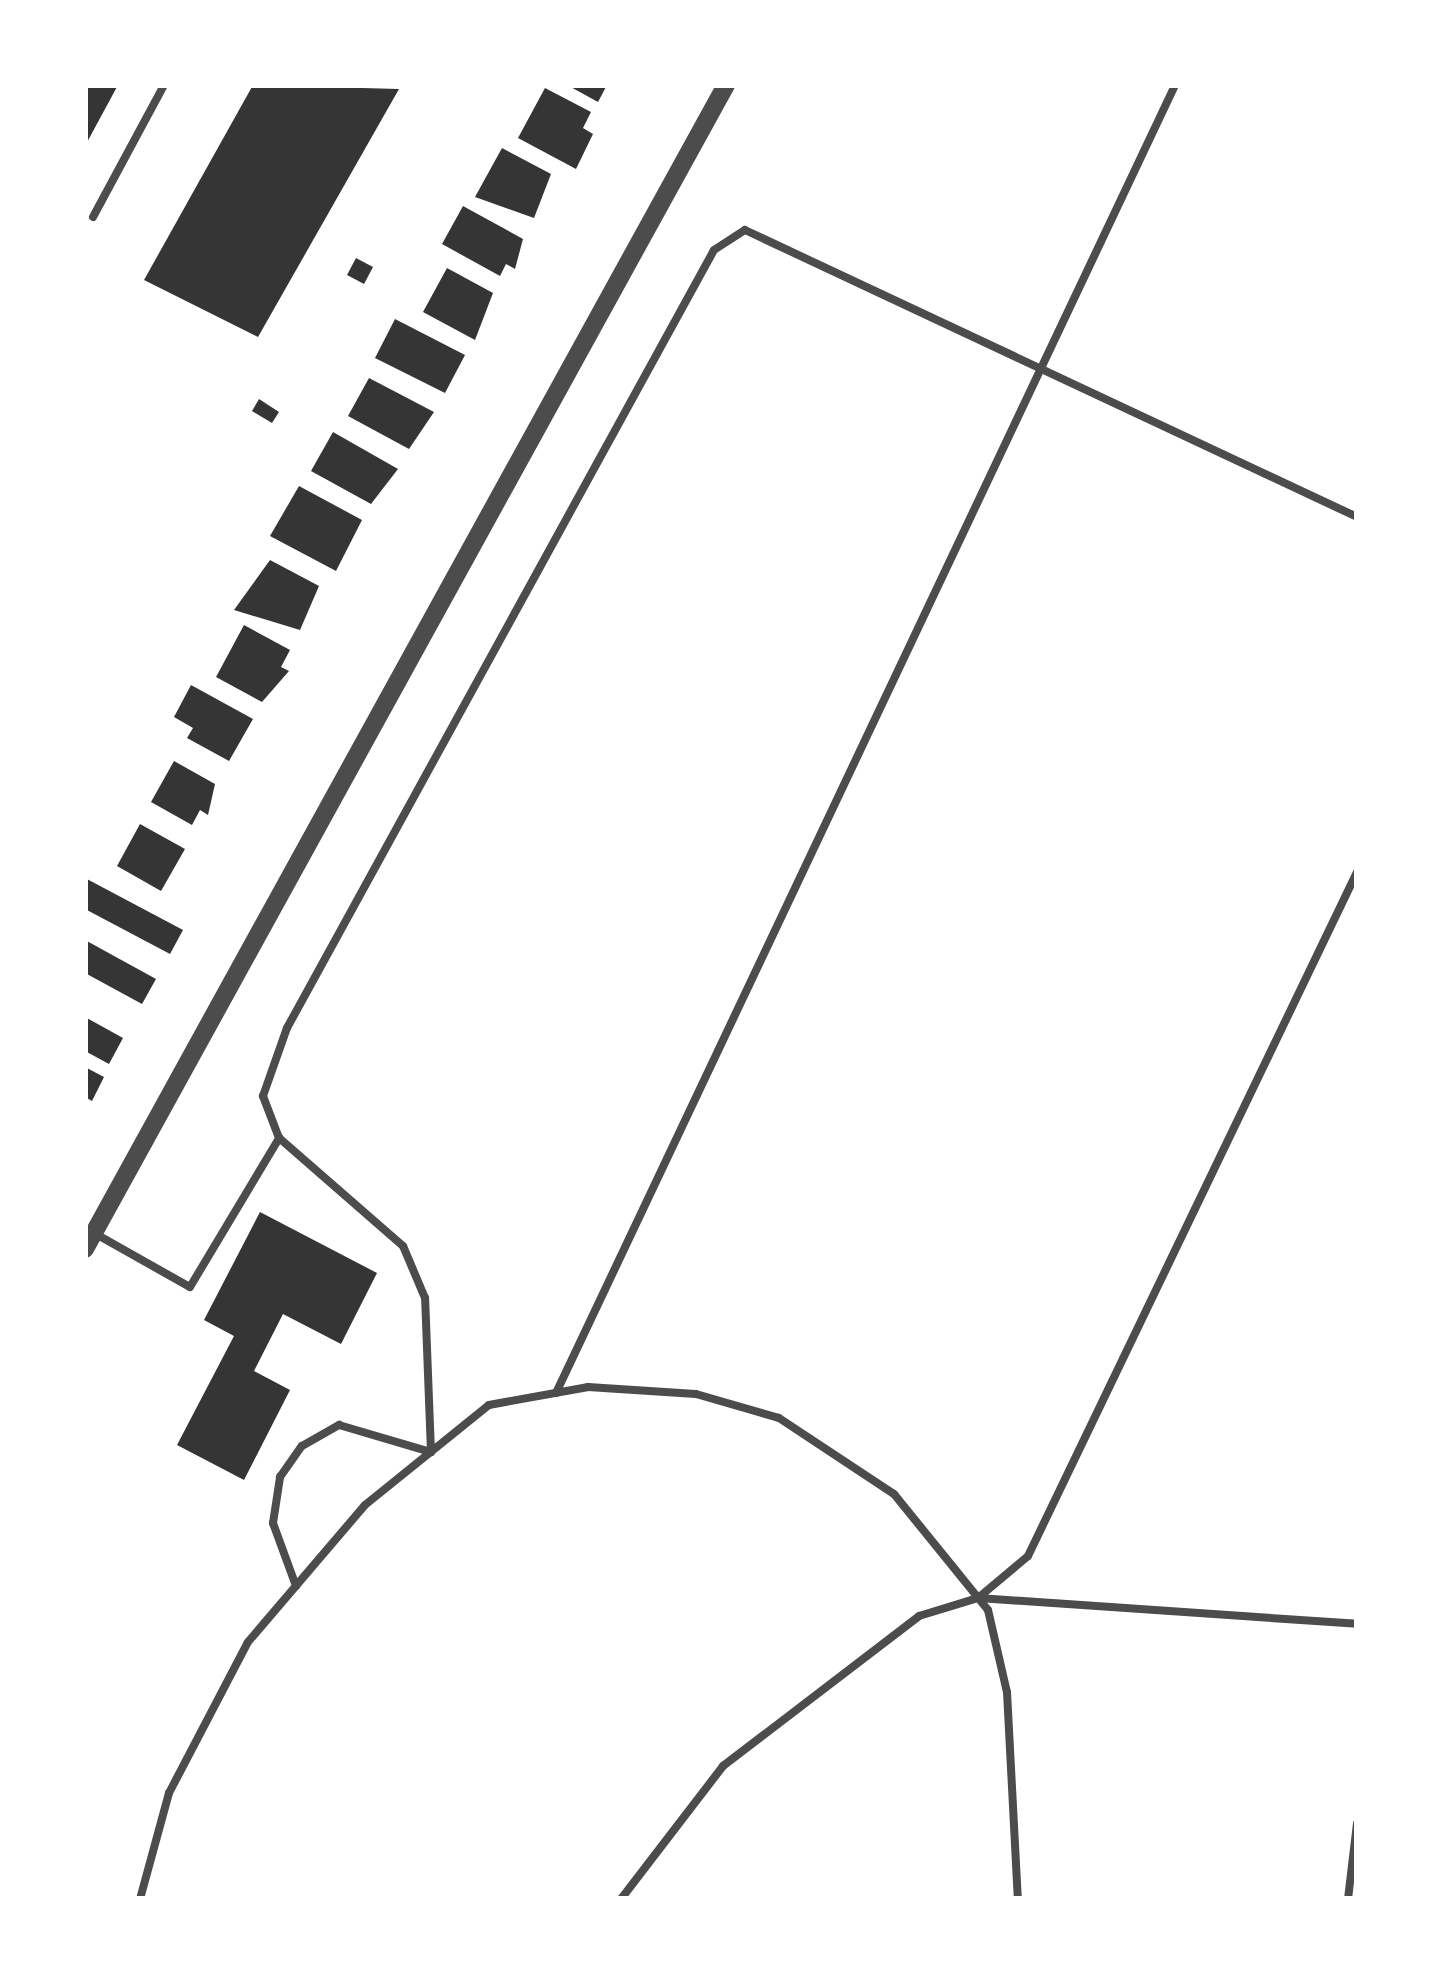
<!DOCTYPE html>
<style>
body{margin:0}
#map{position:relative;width:1442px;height:1984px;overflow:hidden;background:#fff;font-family:"DejaVu Sans",sans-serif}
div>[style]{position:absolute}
.building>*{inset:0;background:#353535}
.service>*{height:8px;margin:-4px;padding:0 4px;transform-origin:4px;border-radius:4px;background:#4c4c4c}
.tertiary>*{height:18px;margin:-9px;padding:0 9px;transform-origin:9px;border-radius:9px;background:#4c4c4c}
span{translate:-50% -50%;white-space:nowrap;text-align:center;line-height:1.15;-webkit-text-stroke:10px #fff;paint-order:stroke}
.frame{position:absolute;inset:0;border:88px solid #fff;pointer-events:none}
</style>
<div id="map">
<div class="building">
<div style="clip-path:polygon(85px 85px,118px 85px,85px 146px)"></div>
<div style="clip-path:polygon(253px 85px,399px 89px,258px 337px,144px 280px)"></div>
<div style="clip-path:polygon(567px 85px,607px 85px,598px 102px)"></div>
<div style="clip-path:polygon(545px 88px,591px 112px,583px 128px,593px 134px,576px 169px,518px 138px)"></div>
<div style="clip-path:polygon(502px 148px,551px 174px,534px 218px,475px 197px)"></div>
<div style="clip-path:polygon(463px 206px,523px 239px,515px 269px,506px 264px,500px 276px,442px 244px)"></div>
<div style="clip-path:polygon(356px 258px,373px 267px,364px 284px,347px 275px)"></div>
<div style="clip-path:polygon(447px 268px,493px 293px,475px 340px,423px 312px)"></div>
<div style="clip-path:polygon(395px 319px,465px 355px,445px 393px,375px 358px)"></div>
<div style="clip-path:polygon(369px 378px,434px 412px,409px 449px,348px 416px)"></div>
<div style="clip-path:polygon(259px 399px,279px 412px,272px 423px,252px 411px)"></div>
<div style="clip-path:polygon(333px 432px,398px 469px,371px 504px,311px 471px)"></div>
<div style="clip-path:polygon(299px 486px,362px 520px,336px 571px,270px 536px)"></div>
<div style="clip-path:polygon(270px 560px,319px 586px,300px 630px,234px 610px)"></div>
<div style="clip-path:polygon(244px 625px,290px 650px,281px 667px,289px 671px,262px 702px,216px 677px)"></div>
<div style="clip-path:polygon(191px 685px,253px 719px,229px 761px,187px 738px,193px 728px,174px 717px)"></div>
<div style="clip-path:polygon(174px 761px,215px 784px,208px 815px,200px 810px,192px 825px,151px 802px)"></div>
<div style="clip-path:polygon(140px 824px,185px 849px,161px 891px,117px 866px)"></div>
<div style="clip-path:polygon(85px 878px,183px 930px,170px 954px,85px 909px)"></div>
<div style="clip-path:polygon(85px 940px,156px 979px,142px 1004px,85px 973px)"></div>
<div style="clip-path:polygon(85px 1017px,123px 1038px,109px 1064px,85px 1051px)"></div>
<div style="clip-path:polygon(85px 1067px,104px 1077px,92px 1101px,85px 1097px)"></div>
<div style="clip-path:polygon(260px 1212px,377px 1273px,341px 1344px,283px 1314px,254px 1371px,290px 1390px,244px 1480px,177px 1445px,234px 1336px,204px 1320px)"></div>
</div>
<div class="service">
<div style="left:93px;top:217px;width:150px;rotate:-61.7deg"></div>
<div style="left:94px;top:1233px;width:110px;rotate:29.4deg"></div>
<div style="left:190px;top:1287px;width:174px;rotate:-59.1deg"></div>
<div style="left:556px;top:1393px;width:1447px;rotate:-64.67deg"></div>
<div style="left:296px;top:1586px;width:67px;rotate:-110.1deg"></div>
<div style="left:273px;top:1523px;width:47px;rotate:-81.3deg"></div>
<div style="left:280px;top:1477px;width:38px;rotate:-55deg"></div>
<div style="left:302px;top:1446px;width:43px;rotate:-29.6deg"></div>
<div style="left:339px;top:1425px;width:96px;rotate:16.4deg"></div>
<div style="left:431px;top:1452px;width:154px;rotate:-92.2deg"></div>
<div style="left:425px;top:1298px;width:56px;rotate:-112.9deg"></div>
<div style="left:403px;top:1246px;width:164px;rotate:-138.9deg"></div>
<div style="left:279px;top:1138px;width:45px;rotate:-110.9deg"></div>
<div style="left:263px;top:1096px;width:72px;rotate:-70.6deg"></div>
<div style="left:287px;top:1028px;width:887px;rotate:-61.24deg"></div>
<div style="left:714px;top:250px;width:37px;rotate:-33deg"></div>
<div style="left:745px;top:230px;width:676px;rotate:25.12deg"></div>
<div style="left:978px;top:1598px;width:380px;rotate:3.9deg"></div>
<div style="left:140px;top:1899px;width:110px;rotate:-74.7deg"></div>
<div style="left:169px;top:1793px;width:170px;rotate:-62.4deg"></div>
<div style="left:248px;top:1642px;width:180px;rotate:-49.5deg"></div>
<div style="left:365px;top:1505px;width:159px;rotate:-38.9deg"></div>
<div style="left:489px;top:1405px;width:101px;rotate:-10.3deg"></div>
<div style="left:588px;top:1387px;width:108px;rotate:3.7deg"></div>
<div style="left:696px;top:1394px;width:86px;rotate:16.1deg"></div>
<div style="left:779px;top:1418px;width:138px;rotate:33.5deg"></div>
<div style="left:894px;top:1494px;width:149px;rotate:51deg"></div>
<div style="left:988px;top:1610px;width:84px;rotate:77deg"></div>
<div style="left:1007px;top:1692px;width:207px;rotate:87deg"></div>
<div style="left:621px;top:1899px;width:168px;rotate:-52.5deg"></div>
<div style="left:723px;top:1766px;width:247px;rotate:-37.4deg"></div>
<div style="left:919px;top:1616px;width:62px;rotate:-17deg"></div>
<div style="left:978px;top:1598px;width:65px;rotate:-40deg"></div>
<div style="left:1028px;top:1556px;width:759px;rotate:-64.31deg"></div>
<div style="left:1348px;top:1899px;width:76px;rotate:-83.2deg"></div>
</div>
<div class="tertiary">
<div style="left:85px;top:1249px;width:1329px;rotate:-61.16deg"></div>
</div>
<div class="frame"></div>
</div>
